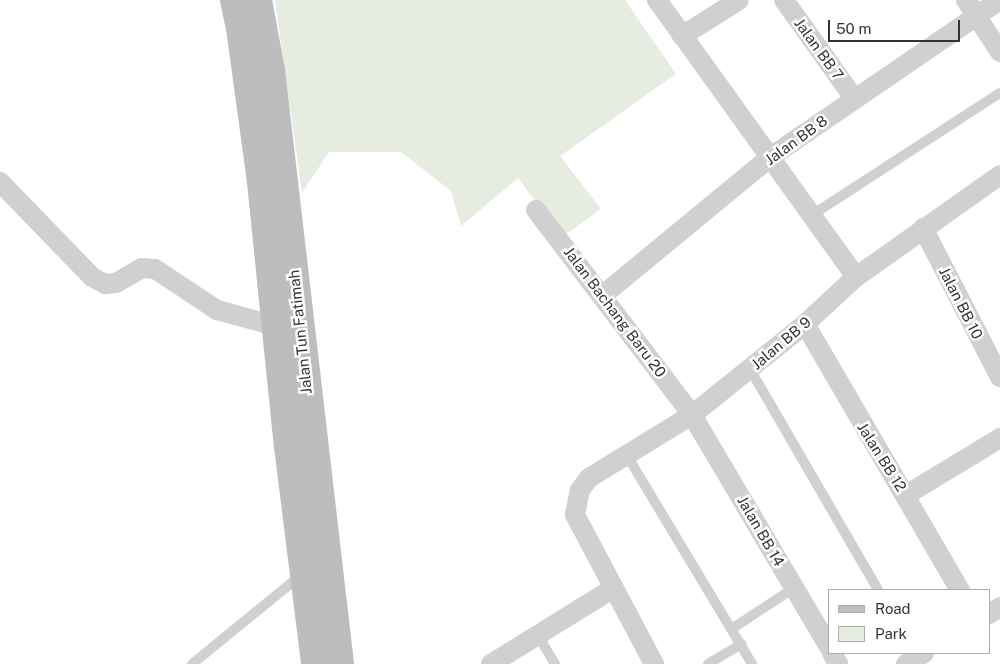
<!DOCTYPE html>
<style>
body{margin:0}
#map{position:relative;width:1000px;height:664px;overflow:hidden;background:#fff;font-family:"Public Sans",sans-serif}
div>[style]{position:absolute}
.green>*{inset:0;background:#e6ecdf}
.lane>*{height:10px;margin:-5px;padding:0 5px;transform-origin:5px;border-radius:5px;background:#d0d0d0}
.street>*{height:20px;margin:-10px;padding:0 10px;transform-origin:10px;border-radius:10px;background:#d0d0d0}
.secondary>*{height:28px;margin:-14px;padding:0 14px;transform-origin:14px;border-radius:14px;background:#bdbdbd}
span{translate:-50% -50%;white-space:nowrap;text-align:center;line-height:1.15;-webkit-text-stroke:5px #fff;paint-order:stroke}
.street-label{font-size:15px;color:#333}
.legend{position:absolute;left:828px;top:589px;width:162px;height:65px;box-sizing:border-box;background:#fff;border:1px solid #adadad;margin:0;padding:6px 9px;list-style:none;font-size:15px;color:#333}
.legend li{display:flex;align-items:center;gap:10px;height:25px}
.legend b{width:25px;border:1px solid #adadad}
.scale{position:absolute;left:828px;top:20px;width:132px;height:22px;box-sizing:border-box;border:2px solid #333;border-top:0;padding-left:6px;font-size:15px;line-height:18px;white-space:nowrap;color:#333;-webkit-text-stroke:4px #fff;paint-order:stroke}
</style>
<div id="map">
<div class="green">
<div style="clip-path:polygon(275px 0,625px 0,676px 74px,560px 156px,601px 209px,562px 237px,518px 178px,461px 226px,451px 191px,401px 152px,329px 152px,302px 193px)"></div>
</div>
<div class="lane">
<div style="left:812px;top:215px;width:224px;rotate:-33deg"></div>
<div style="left:750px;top:369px;width:255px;rotate:59.9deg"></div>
<div style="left:626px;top:454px;width:245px;rotate:59deg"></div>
<div style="left:733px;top:628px;width:73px;rotate:-33.3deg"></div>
<div style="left:537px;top:634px;width:35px;rotate:59deg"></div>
<div style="left:192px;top:664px;width:141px;rotate:-39.2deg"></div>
<div style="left:708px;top:664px;width:39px;rotate:-31deg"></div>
</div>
<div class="street">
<div style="left:657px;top:0;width:341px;rotate:54.3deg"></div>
<div style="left:784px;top:0;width:120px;rotate:54.5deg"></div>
<div style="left:966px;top:0;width:62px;rotate:56.8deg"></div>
<div style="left:682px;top:36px;width:67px;rotate:-32.3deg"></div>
<div style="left:0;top:182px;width:132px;rotate:45.9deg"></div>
<div style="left:92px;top:277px;width:15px;rotate:28deg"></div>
<div style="left:105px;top:284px;width:11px;rotate:-5deg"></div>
<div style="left:116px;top:283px;width:30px;rotate:-30deg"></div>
<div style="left:142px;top:268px;width:13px;rotate:4deg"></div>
<div style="left:155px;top:269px;width:74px;rotate:33.5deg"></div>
<div style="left:217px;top:310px;width:60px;rotate:15.4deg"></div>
<div style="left:536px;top:210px;width:258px;rotate:52.7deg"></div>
<div style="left:692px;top:415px;width:269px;rotate:59.4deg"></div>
<div style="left:923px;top:228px;width:168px;rotate:62.7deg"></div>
<div style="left:603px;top:295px;width:215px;rotate:-39.5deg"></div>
<div style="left:769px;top:158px;width:280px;rotate:-34.4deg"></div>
<div style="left:805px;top:324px;width:308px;rotate:59.8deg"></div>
<div style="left:906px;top:495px;width:110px;rotate:-31.2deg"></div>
<div style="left:989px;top:614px;width:13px;rotate:-32deg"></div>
<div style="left:832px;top:653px;width:13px;rotate:61deg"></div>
<div style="left:491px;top:664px;width:142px;rotate:-31.8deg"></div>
<div style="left:654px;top:664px;width:169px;rotate:-117.9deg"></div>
<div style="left:575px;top:515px;width:25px;rotate:-79deg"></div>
<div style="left:580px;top:490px;width:15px;rotate:-53deg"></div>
<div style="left:589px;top:478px;width:121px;rotate:-31.5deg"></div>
<div style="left:692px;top:415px;width:145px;rotate:-38.8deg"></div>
<div style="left:805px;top:324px;width:69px;rotate:-42.7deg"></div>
<div style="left:856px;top:277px;width:176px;rotate:-35.3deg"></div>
<div style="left:906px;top:664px;width:21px;rotate:-31deg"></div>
</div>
<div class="secondary">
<div style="left:234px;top:0;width:29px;rotate:78deg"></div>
<div style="left:240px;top:28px;width:155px;rotate:82.2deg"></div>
<div style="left:261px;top:182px;width:265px;rotate:84.2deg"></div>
<div style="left:288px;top:446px;width:220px;rotate:82.9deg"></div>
<div style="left:258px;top:0;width:71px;rotate:79.5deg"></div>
<div style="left:271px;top:70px;width:598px;rotate:83.37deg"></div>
</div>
<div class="street-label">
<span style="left:819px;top:49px;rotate:54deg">Jalan BB 7</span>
<span style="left:796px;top:140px;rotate:-36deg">Jalan BB 8</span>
<span style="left:961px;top:303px;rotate:63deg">Jalan BB 10</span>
<span style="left:615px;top:312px;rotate:53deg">Jalan Bachang Baru 20</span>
<span style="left:300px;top:332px;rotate:-96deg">Jalan Tun Fatimah</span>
<span style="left:781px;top:343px;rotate:-40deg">Jalan BB 9</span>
<span style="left:882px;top:457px;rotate:58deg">Jalan BB 12</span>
<span style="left:761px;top:531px;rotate:60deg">Jalan BB 14</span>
</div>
<ul class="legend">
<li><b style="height:6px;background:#bdbdbd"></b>Road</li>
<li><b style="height:14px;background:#e6ecdf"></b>Park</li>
</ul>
<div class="scale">50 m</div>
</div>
